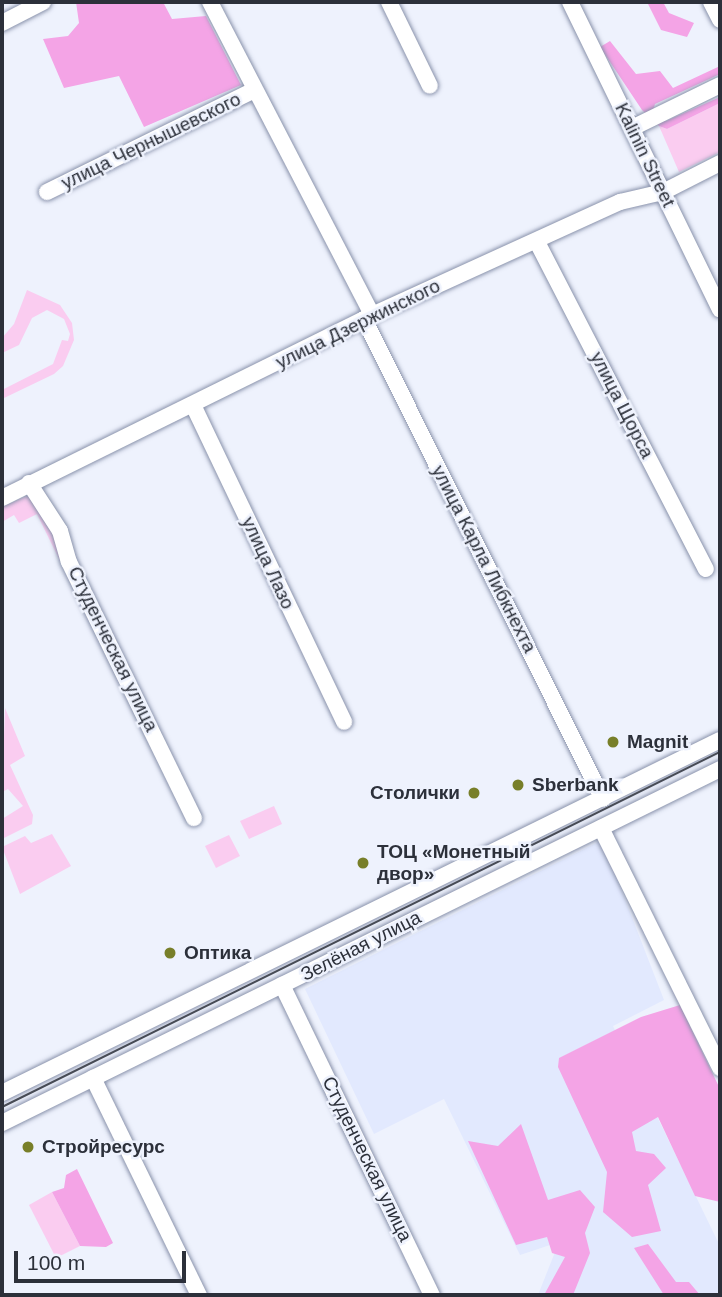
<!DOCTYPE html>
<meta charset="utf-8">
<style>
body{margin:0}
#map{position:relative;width:722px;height:1297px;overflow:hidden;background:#eef2fd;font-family:Arial,sans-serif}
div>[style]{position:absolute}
.built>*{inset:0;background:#e2e9fe}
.green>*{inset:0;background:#faccf0}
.forest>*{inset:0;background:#f4a4e6}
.roads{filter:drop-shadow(0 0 2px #8992ab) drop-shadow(0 0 2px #8992ab)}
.minor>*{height:16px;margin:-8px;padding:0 8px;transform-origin:8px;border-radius:8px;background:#fff}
.tram>*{height:2px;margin:-1px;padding:0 1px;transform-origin:1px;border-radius:1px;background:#474b55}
.dots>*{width:19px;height:19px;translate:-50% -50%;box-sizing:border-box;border:4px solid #eef2fd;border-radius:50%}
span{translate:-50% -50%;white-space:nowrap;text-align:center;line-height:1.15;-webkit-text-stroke:5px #eef2fd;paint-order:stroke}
.street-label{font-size:19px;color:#2c303a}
.poi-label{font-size:19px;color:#2c303a;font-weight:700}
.left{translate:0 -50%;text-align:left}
.right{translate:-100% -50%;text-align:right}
.frame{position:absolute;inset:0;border:4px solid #2c303a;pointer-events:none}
.scale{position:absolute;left:14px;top:1251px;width:172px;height:32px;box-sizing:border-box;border:4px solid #2c303a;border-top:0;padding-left:9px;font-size:21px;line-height:24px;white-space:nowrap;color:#2c303a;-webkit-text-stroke:5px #eef2fd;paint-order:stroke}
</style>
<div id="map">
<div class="built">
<div style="clip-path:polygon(602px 840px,664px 1000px,613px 1026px,720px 1246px,720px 1295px,538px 1295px,559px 1242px,520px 1255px,444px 1099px,374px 1134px,305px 989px)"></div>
</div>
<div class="green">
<div style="clip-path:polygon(720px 103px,720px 152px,679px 172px,659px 126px,667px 129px)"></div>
<div style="clip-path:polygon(27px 290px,60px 305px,72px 323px,74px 340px,63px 366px,54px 374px,2px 399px,2px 390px,53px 364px,62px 340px,68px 341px,70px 334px,64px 319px,47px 310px,32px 318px,19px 345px,2px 353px,2px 338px,14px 324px)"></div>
<div style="clip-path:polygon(29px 495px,61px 546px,60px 561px,37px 514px,19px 523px,14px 515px,2px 522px,2px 507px)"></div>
<div style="clip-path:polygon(5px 708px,25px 756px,10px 765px,33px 815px,32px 824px,2px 839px,2px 819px,23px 806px,8px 789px,2px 792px)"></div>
<div style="clip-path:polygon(274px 806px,282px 824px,249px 839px,240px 821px)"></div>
<div style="clip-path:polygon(52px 834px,71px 866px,20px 894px,2px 847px,25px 836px,31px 843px)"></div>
<div style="clip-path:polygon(229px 835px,240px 856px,216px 868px,205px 846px)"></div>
<div style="clip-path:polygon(52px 1192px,80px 1246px,56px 1258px,29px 1205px)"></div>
</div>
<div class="forest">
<div style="clip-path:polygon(76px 2px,163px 2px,172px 19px,206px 16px,241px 85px,144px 127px,119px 76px,64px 88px,43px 39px,68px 36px,79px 23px)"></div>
<div style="clip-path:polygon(647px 2px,663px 2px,669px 13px,694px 23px,687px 37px,661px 30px)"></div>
<div style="clip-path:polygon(610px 41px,636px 74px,660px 71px,673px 88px,720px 66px,720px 74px,655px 104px,652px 114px,666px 121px,720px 97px,720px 103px,667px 129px,659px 126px,642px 110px,600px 47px)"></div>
<div style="clip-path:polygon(680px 1005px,720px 1089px,720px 1202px,695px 1196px,658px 1117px,632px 1132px,636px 1151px,654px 1154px,666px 1168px,648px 1185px,661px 1231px,632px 1237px,603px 1212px,607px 1172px,558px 1067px,559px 1058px,641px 1017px)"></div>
<div style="clip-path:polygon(521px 1124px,548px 1200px,580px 1190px,595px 1207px,585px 1233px,590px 1253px,573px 1295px,544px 1295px,565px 1257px,552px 1253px,547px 1237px,516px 1245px,468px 1141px,498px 1146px)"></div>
<div style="clip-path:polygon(77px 1169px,113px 1243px,106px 1247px,80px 1246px,52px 1192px,64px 1188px,66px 1175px)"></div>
<div style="clip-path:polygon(648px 1244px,676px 1282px,689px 1282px,700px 1295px,664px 1295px,634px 1248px)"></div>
</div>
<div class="roads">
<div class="minor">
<div style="left:210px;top:2px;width:352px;rotate:62.6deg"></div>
<div style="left:389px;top:2px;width:93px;rotate:64deg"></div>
<div style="left:570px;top:2px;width:342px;rotate:64deg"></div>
<div style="left:711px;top:2px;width:20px;rotate:63deg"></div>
<div style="left:2px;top:23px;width:46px;rotate:-27.1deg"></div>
<div style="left:632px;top:128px;width:98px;rotate:-26deg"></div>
<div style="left:47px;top:192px;width:231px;rotate:-26.2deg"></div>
<div style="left:537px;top:242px;width:368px;rotate:62.7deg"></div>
<div style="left:364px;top:319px;width:536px;rotate:63.53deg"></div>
<div style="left:193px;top:405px;width:351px;rotate:64.5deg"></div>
<div style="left:29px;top:483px;width:57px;rotate:57.1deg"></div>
<div style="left:60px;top:531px;width:32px;rotate:74deg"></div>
<div style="left:69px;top:562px;width:285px;rotate:64deg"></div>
<div style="left:2px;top:498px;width:413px;rotate:-26.3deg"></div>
<div style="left:372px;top:315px;width:273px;rotate:-24.5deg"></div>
<div style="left:620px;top:202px;width:44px;rotate:-13.1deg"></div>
<div style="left:663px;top:192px;width:64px;rotate:-27deg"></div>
<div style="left:601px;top:828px;width:268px;rotate:63.6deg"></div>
<div style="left:282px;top:985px;width:344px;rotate:64.2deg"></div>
<div style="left:93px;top:1078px;width:242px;rotate:64deg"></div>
<div style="left:2px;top:1093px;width:800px;rotate:-26.18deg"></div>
<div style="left:2px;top:1123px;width:801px;rotate:-26.24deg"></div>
</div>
</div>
<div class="tram">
<div style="left:2px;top:1107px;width:801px;rotate:-26.31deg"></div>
</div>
<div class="dots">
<div style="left:613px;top:742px;background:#787f29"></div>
<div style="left:518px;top:785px;background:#787f29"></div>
<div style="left:474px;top:793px;background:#787f29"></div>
<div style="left:363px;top:863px;background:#787f29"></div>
<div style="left:170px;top:953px;background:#787f29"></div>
<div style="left:28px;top:1147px;background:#787f29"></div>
</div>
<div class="street-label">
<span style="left:151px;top:141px;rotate:-26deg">улица Чернышевского</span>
<span style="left:645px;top:155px;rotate:64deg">Kalinin Street</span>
<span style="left:358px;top:324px;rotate:-26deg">улица Дзержинского</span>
<span style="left:622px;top:405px;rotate:63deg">улица Щорса</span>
<span style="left:484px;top:559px;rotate:63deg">улица Карла Либкнехта</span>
<span style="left:268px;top:563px;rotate:65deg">улица Лазо</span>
<span style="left:113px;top:649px;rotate:64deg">Студенческая улица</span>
<span style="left:361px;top:946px;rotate:-27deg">Зелёная улица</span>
<span style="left:367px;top:1159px;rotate:64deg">Студенческая улица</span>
</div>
<div class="poi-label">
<span class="left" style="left:627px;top:742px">Magnit</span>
<span class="left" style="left:532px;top:785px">Sberbank</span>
<span class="right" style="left:460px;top:793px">Столички</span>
<span class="left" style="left:377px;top:863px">ТОЦ «Монетный<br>двор»</span>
<span class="left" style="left:184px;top:953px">Оптика</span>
<span class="left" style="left:42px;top:1147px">Стройресурс</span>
</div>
<div class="frame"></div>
<div class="scale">100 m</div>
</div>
